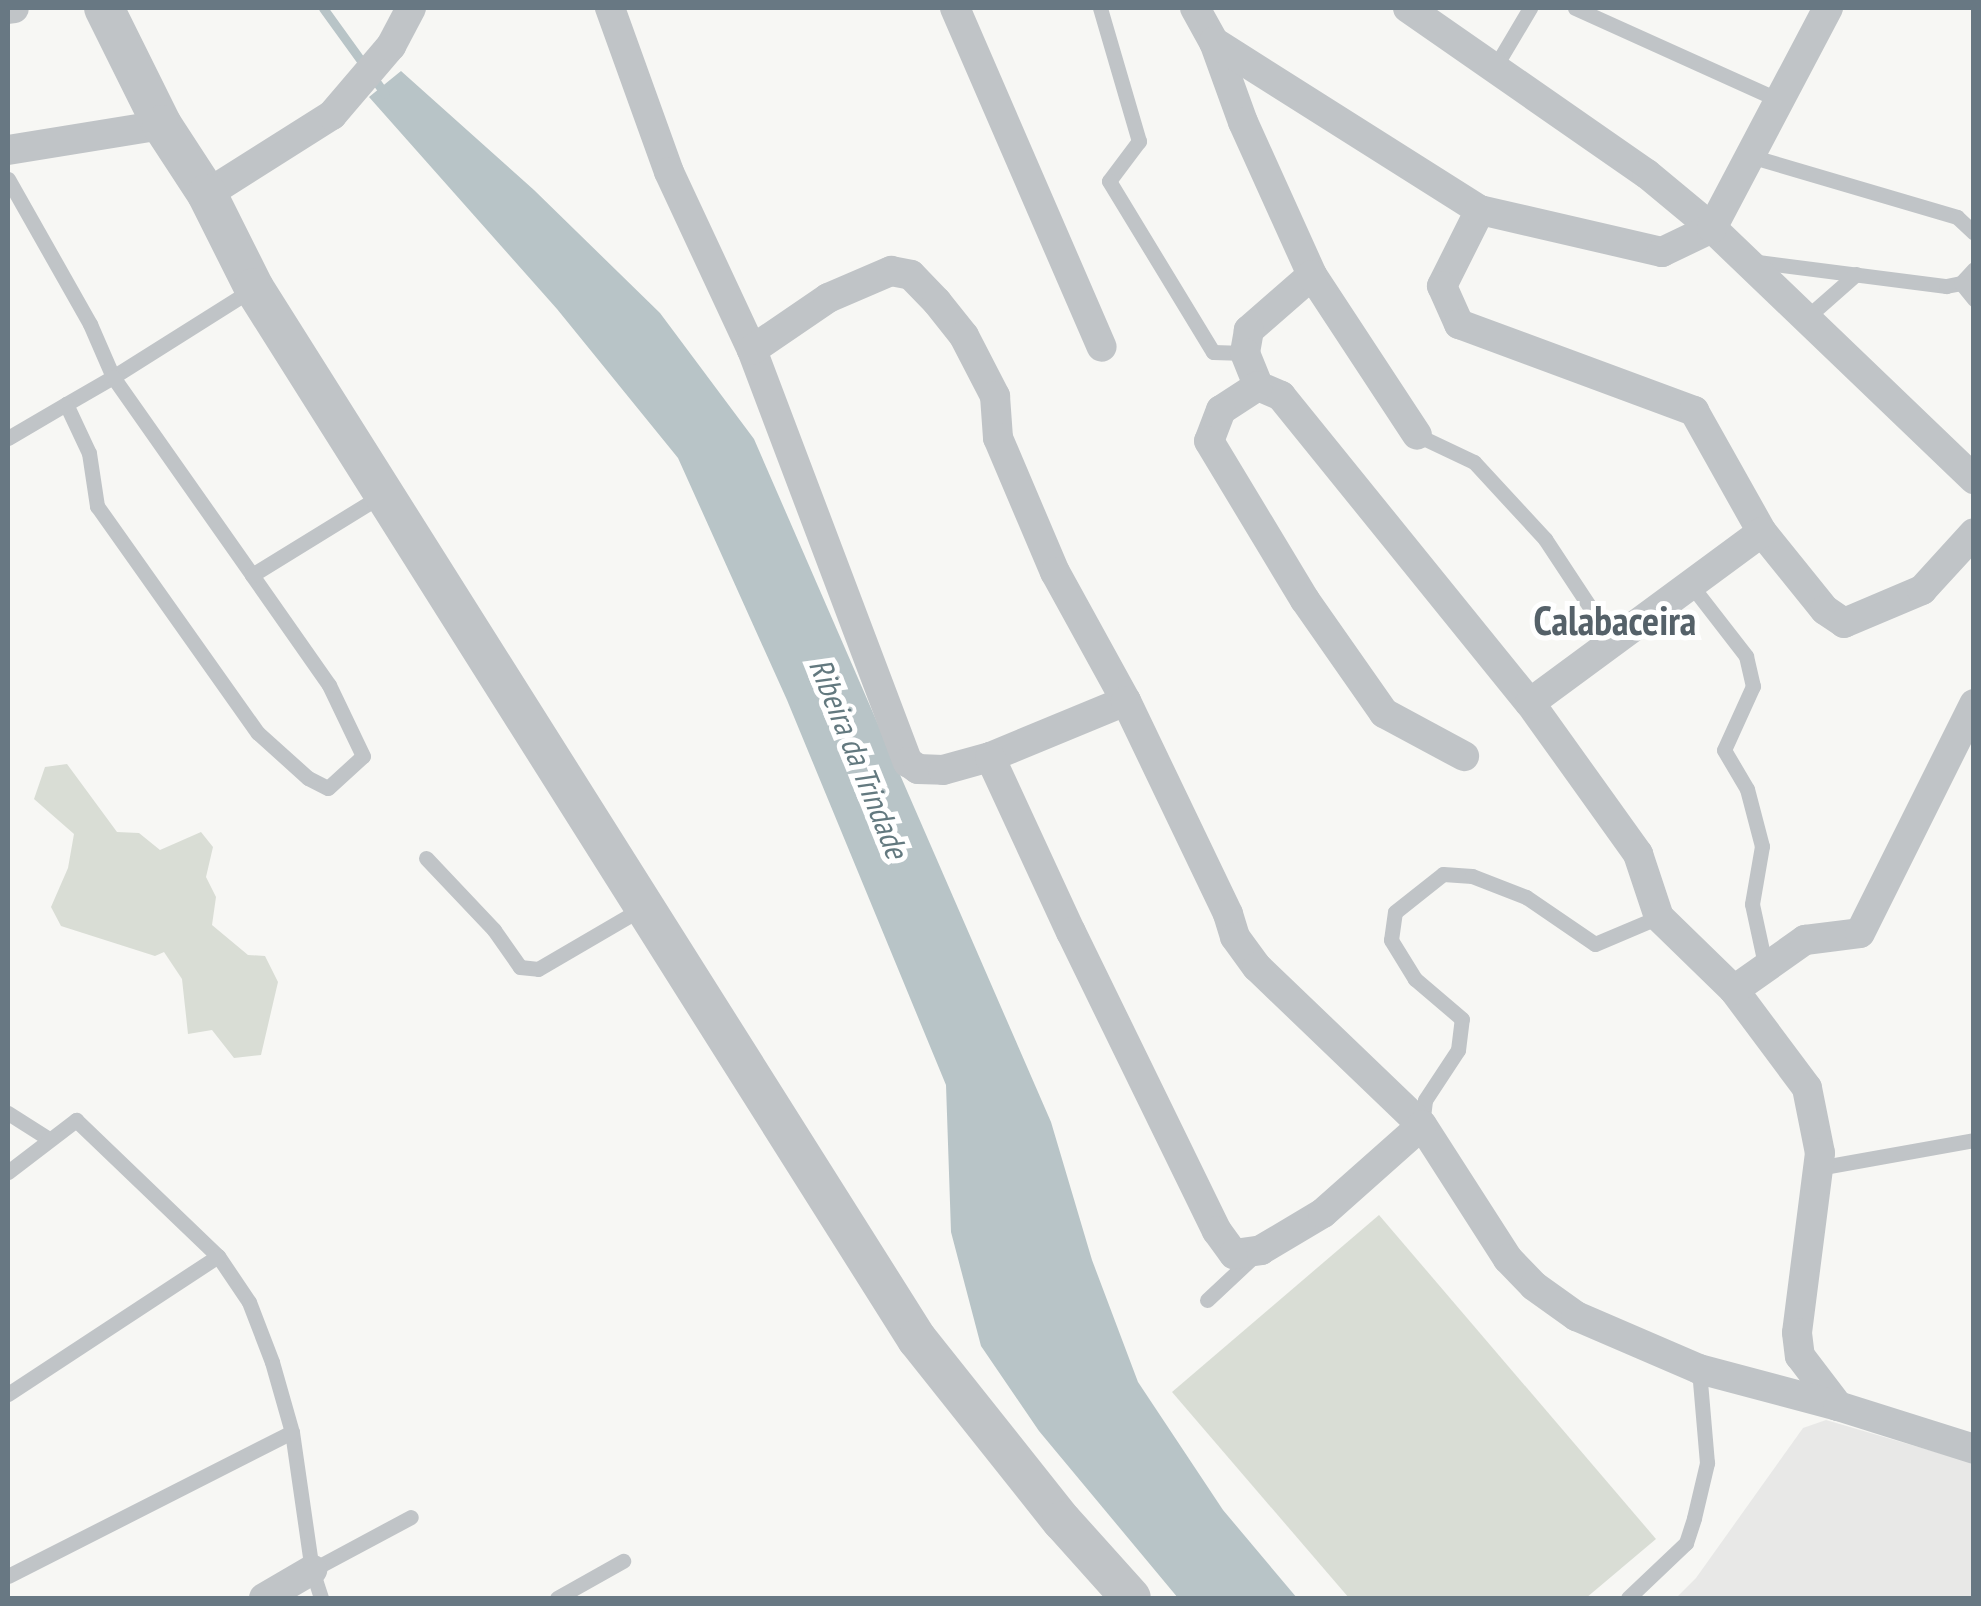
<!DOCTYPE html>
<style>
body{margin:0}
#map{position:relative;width:1981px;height:1606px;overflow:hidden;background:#f7f7f4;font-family:"PT Sans Narrow",sans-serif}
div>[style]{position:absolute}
.built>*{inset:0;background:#e8e8e7}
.green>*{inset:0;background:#d9ddd5}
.water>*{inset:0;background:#b8c4c7}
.stream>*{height:9px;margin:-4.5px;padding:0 4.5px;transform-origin:4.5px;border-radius:4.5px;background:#b8c4c7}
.service>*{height:15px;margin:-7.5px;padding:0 7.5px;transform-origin:7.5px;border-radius:7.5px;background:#c0c4c7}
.minor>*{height:30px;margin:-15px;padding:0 15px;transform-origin:15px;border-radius:15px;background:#c0c4c7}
.tertiary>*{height:40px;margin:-20px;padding:0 20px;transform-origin:20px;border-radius:20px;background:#c0c4c7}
span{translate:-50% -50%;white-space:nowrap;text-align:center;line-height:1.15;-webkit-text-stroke:10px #fff;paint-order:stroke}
.water-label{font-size:32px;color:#63797f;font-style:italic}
.district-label{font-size:40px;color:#556169;font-weight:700}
.frame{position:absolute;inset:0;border:10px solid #687883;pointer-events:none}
</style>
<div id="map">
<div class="built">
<div style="clip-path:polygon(1826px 1420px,1973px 1463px,1973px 1598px,1676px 1598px,1696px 1578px,1803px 1428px)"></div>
</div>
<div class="green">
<div style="clip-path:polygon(67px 764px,117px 832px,139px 833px,160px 850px,201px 832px,213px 847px,206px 877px,216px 897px,212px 925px,248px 955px,265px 956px,278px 982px,261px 1055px,234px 1058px,212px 1030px,188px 1034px,182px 979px,164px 952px,155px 956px,61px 926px,51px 907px,68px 868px,74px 834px,34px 799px,45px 767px)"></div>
<div style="clip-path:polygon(1379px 1215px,1656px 1539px,1586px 1598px,1349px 1598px,1172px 1392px)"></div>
</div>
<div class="water">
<div style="clip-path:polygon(401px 71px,534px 190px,660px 313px,754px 439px,1051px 1122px,1092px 1260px,1138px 1382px,1223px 1510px,1297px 1598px,1178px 1598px,1039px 1431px,981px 1346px,951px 1232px,946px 1085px,787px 700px,678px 458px,557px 309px,369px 97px)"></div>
</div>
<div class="stream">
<div style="left:323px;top:8px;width:106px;rotate:54.2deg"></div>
</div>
<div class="service">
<div style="left:1100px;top:8px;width:139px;rotate:73.7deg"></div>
<div style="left:1139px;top:141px;width:50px;rotate:126.9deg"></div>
<div style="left:1109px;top:181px;width:200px;rotate:58.7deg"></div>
<div style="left:1213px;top:352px;width:32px;rotate:2deg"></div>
<div style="left:1575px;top:8px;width:224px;rotate:24.3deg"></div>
<div style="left:1495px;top:67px;width:69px;rotate:-59.3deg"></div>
<div style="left:1750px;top:156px;width:216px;rotate:16.4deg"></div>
<div style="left:1957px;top:217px;width:23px;rotate:43deg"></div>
<div style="left:8px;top:179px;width:167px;rotate:60.5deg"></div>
<div style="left:90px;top:324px;width:58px;rotate:66.5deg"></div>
<div style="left:113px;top:377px;width:54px;rotate:150.1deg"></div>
<div style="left:66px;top:404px;width:54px;rotate:64.9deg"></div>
<div style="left:89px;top:453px;width:54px;rotate:81.4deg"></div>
<div style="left:97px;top:506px;width:278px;rotate:54.7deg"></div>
<div style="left:258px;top:733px;width:67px;rotate:42deg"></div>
<div style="left:308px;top:778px;width:22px;rotate:27deg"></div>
<div style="left:328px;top:788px;width:47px;rotate:-42.4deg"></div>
<div style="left:363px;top:756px;width:79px;rotate:-115.6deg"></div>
<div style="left:329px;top:685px;width:134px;rotate:-125deg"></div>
<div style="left:1750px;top:261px;width:198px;rotate:7.3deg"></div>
<div style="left:1946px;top:286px;width:15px;rotate:-11deg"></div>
<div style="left:1961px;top:283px;width:19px;rotate:-47deg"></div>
<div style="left:1961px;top:283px;width:21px;rotate:51deg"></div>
<div style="left:251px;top:290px;width:163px;rotate:147.8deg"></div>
<div style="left:113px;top:377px;width:242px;rotate:54.9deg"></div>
<div style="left:252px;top:575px;width:153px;rotate:-31.6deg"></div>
<div style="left:1805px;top:319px;width:68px;rotate:-41.4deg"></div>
<div style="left:1417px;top:435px;width:63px;rotate:25.3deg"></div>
<div style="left:1474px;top:462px;width:105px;rotate:47.3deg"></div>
<div style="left:1545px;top:539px;width:123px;rotate:56.6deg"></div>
<div style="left:8px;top:438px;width:67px;rotate:-30.4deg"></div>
<div style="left:1691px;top:585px;width:90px;rotate:52.2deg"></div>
<div style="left:1746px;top:656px;width:31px;rotate:77deg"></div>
<div style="left:1753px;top:686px;width:70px;rotate:114.4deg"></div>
<div style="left:1724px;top:750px;width:45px;rotate:59.5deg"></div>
<div style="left:1747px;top:789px;width:59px;rotate:75.3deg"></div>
<div style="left:1762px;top:846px;width:59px;rotate:99.8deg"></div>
<div style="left:1752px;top:904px;width:61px;rotate:77.8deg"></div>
<div style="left:426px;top:858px;width:99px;rotate:46.6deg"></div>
<div style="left:494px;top:930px;width:45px;rotate:54.9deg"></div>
<div style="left:520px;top:967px;width:18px;rotate:6deg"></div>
<div style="left:538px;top:969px;width:123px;rotate:-30.3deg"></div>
<div style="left:8px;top:1113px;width:49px;rotate:32.4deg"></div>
<div style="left:1422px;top:1125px;width:25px;rotate:-83deg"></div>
<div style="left:1425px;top:1100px;width:60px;rotate:-56.6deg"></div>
<div style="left:1458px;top:1050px;width:31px;rotate:-83deg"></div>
<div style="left:1462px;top:1019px;width:62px;rotate:-139.6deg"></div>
<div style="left:1415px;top:979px;width:46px;rotate:-121.6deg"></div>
<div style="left:1391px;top:940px;width:28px;rotate:-82deg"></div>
<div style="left:1395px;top:912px;width:61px;rotate:-38.4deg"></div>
<div style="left:1443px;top:874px;width:29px;rotate:4deg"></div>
<div style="left:1472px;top:876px;width:58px;rotate:21.3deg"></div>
<div style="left:1526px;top:897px;width:83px;rotate:34.3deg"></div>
<div style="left:1595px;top:944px;width:69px;rotate:-22.9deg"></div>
<div style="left:1818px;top:1168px;width:158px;rotate:-10.2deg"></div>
<div style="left:8px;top:1172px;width:86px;rotate:-37.4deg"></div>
<div style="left:76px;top:1120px;width:197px;rotate:43.8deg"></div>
<div style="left:218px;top:1256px;width:55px;rotate:56deg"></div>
<div style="left:249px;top:1302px;width:64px;rotate:69deg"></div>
<div style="left:272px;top:1362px;width:73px;rotate:74.1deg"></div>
<div style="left:292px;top:1432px;width:139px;rotate:81.8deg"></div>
<div style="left:312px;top:1570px;width:29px;rotate:72deg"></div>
<div style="left:1207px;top:1300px;width:64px;rotate:-43.1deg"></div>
<div style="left:8px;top:1394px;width:251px;rotate:-33.3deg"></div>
<div style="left:312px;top:1570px;width:112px;rotate:-28.2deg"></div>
<div style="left:8px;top:1576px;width:318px;rotate:-26.9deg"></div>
<div style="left:557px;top:1598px;width:76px;rotate:-29.3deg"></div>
<div style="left:1628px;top:1598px;width:80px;rotate:-43.5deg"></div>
<div style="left:1686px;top:1543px;width:26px;rotate:-72deg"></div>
<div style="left:1694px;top:1518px;width:57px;rotate:-76.7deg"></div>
<div style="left:1707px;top:1463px;width:94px;rotate:-94.9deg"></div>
</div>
<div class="minor">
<div style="left:610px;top:8px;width:174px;rotate:70.2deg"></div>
<div style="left:669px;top:172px;width:196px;rotate:65deg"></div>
<div style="left:752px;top:350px;width:441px;rotate:69.3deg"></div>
<div style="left:908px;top:762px;width:12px;rotate:35deg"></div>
<div style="left:918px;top:769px;width:25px;rotate:2deg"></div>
<div style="left:943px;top:770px;width:49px;rotate:-15.5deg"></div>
<div style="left:990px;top:757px;width:147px;rotate:-22.4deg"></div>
<div style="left:955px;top:8px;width:369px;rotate:66.6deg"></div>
<div style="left:1195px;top:8px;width:39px;rotate:61deg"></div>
<div style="left:1214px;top:42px;width:85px;rotate:70.1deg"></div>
<div style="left:1243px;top:122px;width:168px;rotate:65.7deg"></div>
<div style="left:1312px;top:275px;width:84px;rotate:138.9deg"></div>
<div style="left:1249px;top:330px;width:23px;rotate:100deg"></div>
<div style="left:1245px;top:353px;width:35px;rotate:68deg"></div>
<div style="left:1258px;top:386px;width:25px;rotate:23deg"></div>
<div style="left:1281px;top:396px;width:395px;rotate:51deg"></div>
<div style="left:1530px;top:703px;width:186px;rotate:54.4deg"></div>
<div style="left:1638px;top:854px;width:66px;rotate:71.6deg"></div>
<div style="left:1659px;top:917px;width:105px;rotate:44.2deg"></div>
<div style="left:1734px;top:990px;width:122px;rotate:53.3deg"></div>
<div style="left:1807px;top:1088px;width:66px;rotate:78.7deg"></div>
<div style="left:1820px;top:1153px;width:181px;rotate:97.3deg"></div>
<div style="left:1797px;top:1333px;width:23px;rotate:83deg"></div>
<div style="left:1800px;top:1356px;width:63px;rotate:52.8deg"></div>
<div style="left:1408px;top:8px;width:291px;rotate:34.8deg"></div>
<div style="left:1647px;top:174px;width:85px;rotate:39.7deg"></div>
<div style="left:1712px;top:228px;width:363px;rotate:43.8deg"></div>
<div style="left:8px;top:9px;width:6px;rotate:-9deg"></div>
<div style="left:1214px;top:42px;width:315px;rotate:32.3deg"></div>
<div style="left:1480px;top:210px;width:85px;rotate:116.6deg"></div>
<div style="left:1442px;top:286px;width:42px;rotate:65.9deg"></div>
<div style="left:1459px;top:324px;width:251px;rotate:20.3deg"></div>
<div style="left:1694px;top:411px;width:139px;rotate:60.7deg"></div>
<div style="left:1762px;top:532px;width:100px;rotate:51.1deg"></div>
<div style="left:1825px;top:610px;width:23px;rotate:34deg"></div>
<div style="left:1844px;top:623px;width:85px;rotate:-22.9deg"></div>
<div style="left:1922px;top:590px;width:77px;rotate:-47.6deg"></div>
<div style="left:8px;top:150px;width:156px;rotate:-9.2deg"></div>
<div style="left:207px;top:194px;width:148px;rotate:-32.3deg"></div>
<div style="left:332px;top:115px;width:91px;rotate:-49.5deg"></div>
<div style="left:391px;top:46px;width:43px;rotate:-62.2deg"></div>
<div style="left:1480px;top:210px;width:187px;rotate:13deg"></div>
<div style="left:1662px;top:252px;width:55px;rotate:-25.6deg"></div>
<div style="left:1712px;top:228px;width:249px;rotate:-62.2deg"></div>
<div style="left:1312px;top:275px;width:191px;rotate:56.7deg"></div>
<div style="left:752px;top:350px;width:92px;rotate:-34.4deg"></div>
<div style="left:828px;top:298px;width:69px;rotate:-23.2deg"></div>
<div style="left:891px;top:271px;width:20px;rotate:11deg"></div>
<div style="left:911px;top:275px;width:37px;rotate:46deg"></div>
<div style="left:937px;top:302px;width:43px;rotate:51.5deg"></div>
<div style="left:964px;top:336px;width:68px;rotate:62.7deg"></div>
<div style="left:995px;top:396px;width:42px;rotate:85.9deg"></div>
<div style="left:998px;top:438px;width:146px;rotate:67deg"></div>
<div style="left:1055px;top:572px;width:147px;rotate:61.2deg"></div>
<div style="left:1126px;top:701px;width:236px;rotate:64.4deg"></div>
<div style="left:1228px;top:914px;width:24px;rotate:73deg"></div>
<div style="left:1235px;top:937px;width:37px;rotate:54deg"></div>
<div style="left:1257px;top:967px;width:228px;rotate:43.8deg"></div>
<div style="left:1422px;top:1125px;width:159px;rotate:57.3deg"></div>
<div style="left:1508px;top:1259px;width:37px;rotate:46deg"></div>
<div style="left:1534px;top:1286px;width:52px;rotate:35.5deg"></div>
<div style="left:1576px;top:1316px;width:134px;rotate:23.3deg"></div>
<div style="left:1699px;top:1369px;width:144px;rotate:14.9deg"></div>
<div style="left:1838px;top:1406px;width:143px;rotate:17.5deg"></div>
<div style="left:1258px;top:386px;width:44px;rotate:147deg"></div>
<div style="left:1221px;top:410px;width:33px;rotate:111deg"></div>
<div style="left:1209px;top:441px;width:186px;rotate:58.9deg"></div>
<div style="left:1305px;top:600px;width:138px;rotate:55deg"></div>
<div style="left:1384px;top:713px;width:91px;rotate:28.3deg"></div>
<div style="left:1530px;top:703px;width:288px;rotate:-36.4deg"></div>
<div style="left:990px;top:757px;width:193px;rotate:65.2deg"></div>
<div style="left:1071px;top:932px;width:333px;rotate:64deg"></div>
<div style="left:1217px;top:1231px;width:29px;rotate:54deg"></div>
<div style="left:1234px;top:1254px;width:27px;rotate:-8deg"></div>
<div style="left:1261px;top:1250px;width:72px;rotate:-30.8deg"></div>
<div style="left:1323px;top:1213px;width:132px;rotate:-41.6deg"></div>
<div style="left:1734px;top:990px;width:87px;rotate:-35.2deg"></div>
<div style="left:1805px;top:940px;width:55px;rotate:-7.3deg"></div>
<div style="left:1860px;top:933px;width:256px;rotate:-63.5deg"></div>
<div style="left:264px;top:1598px;width:56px;rotate:-30.3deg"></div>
</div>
<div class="tertiary">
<div style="left:104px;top:8px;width:131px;rotate:63.6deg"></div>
<div style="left:162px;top:125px;width:82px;rotate:56.9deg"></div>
<div style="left:207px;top:194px;width:105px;rotate:63.4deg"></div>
<div style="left:254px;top:288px;width:1243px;rotate:57.76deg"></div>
<div style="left:917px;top:1339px;width:233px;rotate:51.5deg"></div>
<div style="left:1062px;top:1521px;width:103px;rotate:48.1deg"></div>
</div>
<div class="water-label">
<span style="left:859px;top:758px;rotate:68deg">Ribeira da Trindade</span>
</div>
<div class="district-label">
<span style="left:1615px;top:620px">Calabaceira</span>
</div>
<div class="frame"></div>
</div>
